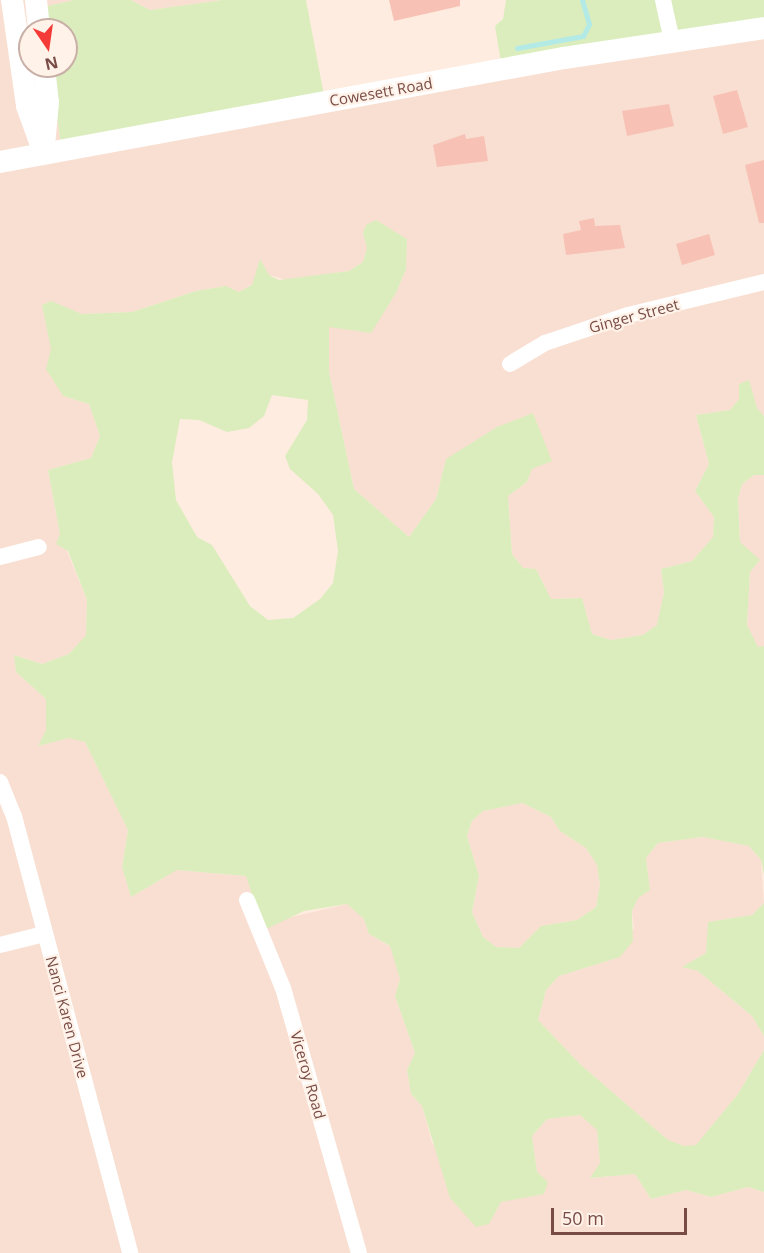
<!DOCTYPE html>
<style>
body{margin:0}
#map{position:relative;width:764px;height:1253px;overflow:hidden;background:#ffece0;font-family:"Open Sans",sans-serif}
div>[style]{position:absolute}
.residential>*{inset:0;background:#f9dfd1}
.green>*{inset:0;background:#dbedbd}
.stream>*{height:5px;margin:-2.5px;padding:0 2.5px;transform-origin:2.5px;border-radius:2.5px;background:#b3eae6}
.building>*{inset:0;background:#f7c2b5}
.street>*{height:16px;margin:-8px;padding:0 8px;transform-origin:8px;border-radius:8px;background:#fff}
.secondary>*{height:22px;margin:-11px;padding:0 11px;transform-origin:11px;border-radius:11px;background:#fff}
span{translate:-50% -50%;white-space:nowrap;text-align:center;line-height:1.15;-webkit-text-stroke:4.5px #fff2e9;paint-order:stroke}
.street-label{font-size:15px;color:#784c45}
.north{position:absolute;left:18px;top:18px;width:60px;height:60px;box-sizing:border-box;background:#fff2e9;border:2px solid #c9b0a7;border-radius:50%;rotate:167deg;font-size:16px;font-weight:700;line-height:24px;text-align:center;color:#784c45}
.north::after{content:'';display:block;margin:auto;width:21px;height:27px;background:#f53b38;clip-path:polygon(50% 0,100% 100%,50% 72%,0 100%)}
.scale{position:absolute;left:551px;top:1208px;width:136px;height:27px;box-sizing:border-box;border:3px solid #784c45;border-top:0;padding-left:8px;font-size:18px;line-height:21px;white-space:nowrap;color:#784c45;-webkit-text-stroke:4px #fff2e9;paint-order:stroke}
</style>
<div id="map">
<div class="residential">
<div style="clip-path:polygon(0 0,74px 0,43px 7px,30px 30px,30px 66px,49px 66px,62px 150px,764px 30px,764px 416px,757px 409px,749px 381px,739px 384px,739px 399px,730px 410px,696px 415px,709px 464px,695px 491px,714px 517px,713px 537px,692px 561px,661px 569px,664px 592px,657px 625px,643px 635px,611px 640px,592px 634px,582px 598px,551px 599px,536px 569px,523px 568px,512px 554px,508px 496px,527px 482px,532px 469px,446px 459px,436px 499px,409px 537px,354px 489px,329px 372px,329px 327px,375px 320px,396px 293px,406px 269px,401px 238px,376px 221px,363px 262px,349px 271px,287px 280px,269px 275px,239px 292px,226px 286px,196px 291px,132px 312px,82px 314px,51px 302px,42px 305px,63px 396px,89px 404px,100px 436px,91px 458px,48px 470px,60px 534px,87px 600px,86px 636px,69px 654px,42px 664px,15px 655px,16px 672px,46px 699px,46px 730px,85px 742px,128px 830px,122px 867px,131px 897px,177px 870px,246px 876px,283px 919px,347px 904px,364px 919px,369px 934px,391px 947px,400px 979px,395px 996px,415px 1053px,407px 1070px,411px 1094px,422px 1106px,432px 1143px,491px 1212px,501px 1202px,533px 1193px,537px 1172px,532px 1136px,547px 1119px,580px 1115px,597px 1129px,600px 1163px,591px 1178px,635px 1174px,651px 1199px,686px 1190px,711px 1197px,748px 1187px,764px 1192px,764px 1253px,0 1253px)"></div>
<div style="clip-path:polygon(131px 0,222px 0,150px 10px)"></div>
<div style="clip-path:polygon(754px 475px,764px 475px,764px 646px,758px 648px,747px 625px,750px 572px,740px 542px,738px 498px,742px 484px)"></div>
<div style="clip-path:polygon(522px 803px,551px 817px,560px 831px,586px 848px,597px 865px,600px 885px,596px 907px,577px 920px,541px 926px,519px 948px,496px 947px,483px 937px,472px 912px,479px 876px,467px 836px,472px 821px,483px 811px)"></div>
<div style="clip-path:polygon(703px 837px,749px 846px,761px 860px,764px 903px,752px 915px,709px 922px,706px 953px,683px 967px,698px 971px,752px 1016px,764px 1036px,764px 1050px,738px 1094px,696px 1146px,684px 1146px,668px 1140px,581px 1065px,538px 1020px,546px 990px,559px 976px,620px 957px,634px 928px,632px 911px,637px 898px,650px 890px,646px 858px,658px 843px)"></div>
</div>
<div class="green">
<div style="clip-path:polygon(74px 0,131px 0,150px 10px,222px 0,306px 0,325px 101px,62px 150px,49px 66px,66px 66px,66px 30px,44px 30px,43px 7px)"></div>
<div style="clip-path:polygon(506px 0,764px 0,764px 30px,502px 69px,495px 26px,503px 19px)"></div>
<div style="clip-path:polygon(evenodd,376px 220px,407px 239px,406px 269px,396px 293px,371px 333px,329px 327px,329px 372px,354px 489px,409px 537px,436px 499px,446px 459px,497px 427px,533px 413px,552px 461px,532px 469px,527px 482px,508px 496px,512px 554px,523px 568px,536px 569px,551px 599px,582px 598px,592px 634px,611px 640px,643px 635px,657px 625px,664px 592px,661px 569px,692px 561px,713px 537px,714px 517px,695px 491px,709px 464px,696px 415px,730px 410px,739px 399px,739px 384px,749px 380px,757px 408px,764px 416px,764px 475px,754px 475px,742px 484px,738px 499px,740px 542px,760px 560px,750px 572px,747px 625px,758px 647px,764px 646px,764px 875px,761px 860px,749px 846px,703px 837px,658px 843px,646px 858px,650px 890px,638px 898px,632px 911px,633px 941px,620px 957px,559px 976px,546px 990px,538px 1020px,581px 1065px,668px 1140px,684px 1146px,696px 1145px,738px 1094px,764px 1050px,764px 1192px,748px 1187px,711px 1197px,686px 1190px,651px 1199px,635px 1174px,590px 1178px,600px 1163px,597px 1130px,580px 1115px,547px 1119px,532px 1136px,537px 1172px,548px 1182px,544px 1194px,501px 1202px,489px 1224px,476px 1227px,450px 1198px,422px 1106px,411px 1094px,407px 1070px,415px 1053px,395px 996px,400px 979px,390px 946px,369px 934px,364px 919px,347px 904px,304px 911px,264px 930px,246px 876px,177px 870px,131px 897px,122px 867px,128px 830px,85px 742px,69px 738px,38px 746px,46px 730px,46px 699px,16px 672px,14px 655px,42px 664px,69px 654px,86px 635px,87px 600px,68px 551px,56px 544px,60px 534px,48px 470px,91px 458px,100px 436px,89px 404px,63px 396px,46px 369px,51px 349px,42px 305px,51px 301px,82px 314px,132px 312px,196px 291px,226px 286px,239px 292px,252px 285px,260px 259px,269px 275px,279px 280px,349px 271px,363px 262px,367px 248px,363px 233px,366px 225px,376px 220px,272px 395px,308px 400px,307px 420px,285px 456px,290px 469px,318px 494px,333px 515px,338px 551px,333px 583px,320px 599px,293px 618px,268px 620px,250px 606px,212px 545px,197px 537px,176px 500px,172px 462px,180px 419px,199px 420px,227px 432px,249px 428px,264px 416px,272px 395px,376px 220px,522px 803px,551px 817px,560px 831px,586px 848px,597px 865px,600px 885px,596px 907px,577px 920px,541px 926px,519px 948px,496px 947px,483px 937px,472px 912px,479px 876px,467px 836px,472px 821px,483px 811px,522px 803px)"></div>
<div style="clip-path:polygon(764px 903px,764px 1036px,752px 1016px,698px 971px,682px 967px,706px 953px,708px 922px,752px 915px)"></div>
</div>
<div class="stream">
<div style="left:517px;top:48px;width:67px;rotate:-10.3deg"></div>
<div style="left:583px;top:36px;width:13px;rotate:-63deg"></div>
<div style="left:589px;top:24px;width:25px;rotate:-106deg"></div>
</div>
<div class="building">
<div style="clip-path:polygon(389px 0,460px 0,460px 6px,394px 21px)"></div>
<div style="clip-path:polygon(737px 90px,748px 127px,723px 134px,713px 96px)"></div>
<div style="clip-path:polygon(669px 104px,674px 126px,627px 136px,622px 111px)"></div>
<div style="clip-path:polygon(465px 134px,466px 139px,484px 136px,488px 161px,437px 167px,433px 145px)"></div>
<div style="clip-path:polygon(764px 160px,764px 223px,759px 223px,745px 165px)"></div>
<div style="clip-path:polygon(594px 218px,595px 226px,620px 225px,625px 248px,566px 255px,563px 234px,581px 230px,579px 221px)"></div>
<div style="clip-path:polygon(709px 234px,715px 255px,682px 265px,676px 244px)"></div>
</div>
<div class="street">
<div style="left:663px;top:0;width:42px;rotate:77.6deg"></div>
<div style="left:510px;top:364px;width:41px;rotate:-31deg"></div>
<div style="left:545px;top:343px;width:88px;rotate:-18.6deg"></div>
<div style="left:628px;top:315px;width:140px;rotate:-13.6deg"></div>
<div style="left:0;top:557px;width:40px;rotate:-14.4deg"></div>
<div style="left:0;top:782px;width:37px;rotate:68deg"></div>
<div style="left:14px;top:816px;width:452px;rotate:75.1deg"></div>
<div style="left:247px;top:900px;width:95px;rotate:67.8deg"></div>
<div style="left:283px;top:988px;width:276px;rotate:74deg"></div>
<div style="left:0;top:945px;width:45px;rotate:-14deg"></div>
</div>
<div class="secondary">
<div style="left:12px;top:0;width:107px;rotate:81.9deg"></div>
<div style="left:27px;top:106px;width:50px;rotate:70.1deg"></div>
<div style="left:36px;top:0;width:30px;rotate:84deg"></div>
<div style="left:44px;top:66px;width:36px;rotate:84deg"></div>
<div style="left:48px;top:102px;width:44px;rotate:95.2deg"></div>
<div style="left:0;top:162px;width:574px;rotate:-10.45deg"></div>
<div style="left:564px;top:58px;width:202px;rotate:-8.5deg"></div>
</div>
<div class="street-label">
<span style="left:381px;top:92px;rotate:-10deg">Cowesett Road</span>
<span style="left:634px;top:316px;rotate:-15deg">Ginger Street</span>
<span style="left:67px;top:1017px;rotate:75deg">Nanci Karen Drive</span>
<span style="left:308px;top:1075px;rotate:74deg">Viceroy Road</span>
</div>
<div class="north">N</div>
<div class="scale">50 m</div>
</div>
